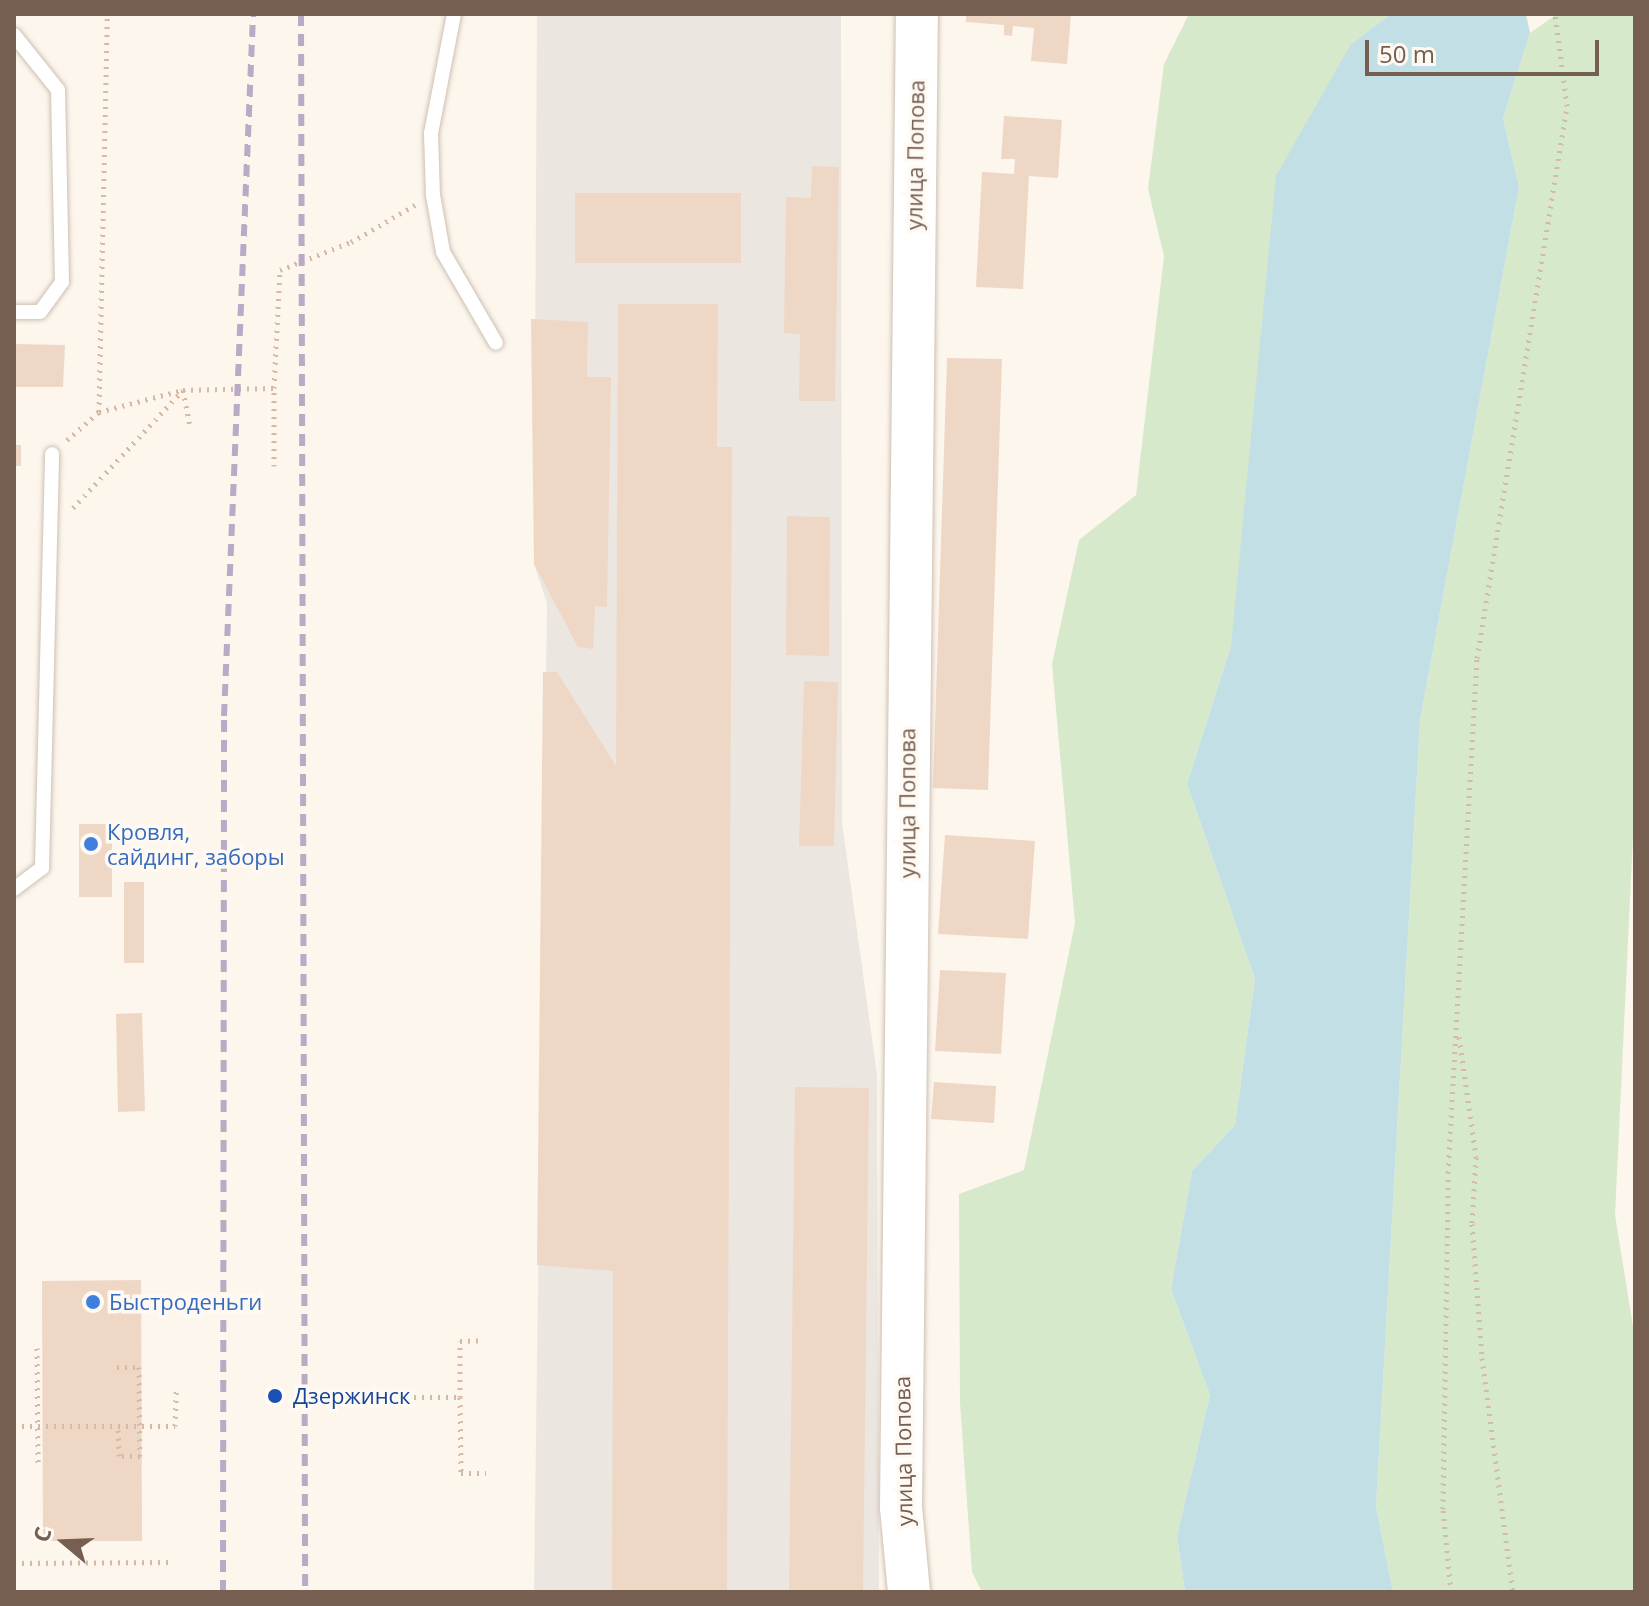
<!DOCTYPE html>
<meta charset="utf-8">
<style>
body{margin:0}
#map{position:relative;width:1649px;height:1606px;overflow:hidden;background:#fcf6ed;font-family:"Open Sans",sans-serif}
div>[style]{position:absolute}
.industrial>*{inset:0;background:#ece6e1}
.green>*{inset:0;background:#d7e9cb}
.water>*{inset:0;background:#c1dfe5}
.building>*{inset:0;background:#efd7c6}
.path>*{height:5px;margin-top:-2.5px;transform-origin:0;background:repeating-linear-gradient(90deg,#d5baa8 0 2px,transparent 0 8px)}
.roads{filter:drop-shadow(0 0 2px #cebfb2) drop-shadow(0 0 2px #cebfb2)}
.lane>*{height:14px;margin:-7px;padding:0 7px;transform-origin:7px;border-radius:7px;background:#fff}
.secondary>*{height:42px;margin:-21px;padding:0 21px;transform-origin:21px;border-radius:21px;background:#fff}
.rail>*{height:6px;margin-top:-3px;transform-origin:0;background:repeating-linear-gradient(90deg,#b9aac6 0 12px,transparent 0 20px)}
.dots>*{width:22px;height:22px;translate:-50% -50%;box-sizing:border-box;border:4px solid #fefaf3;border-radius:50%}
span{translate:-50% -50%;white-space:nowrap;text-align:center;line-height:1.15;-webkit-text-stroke:7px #fefaf3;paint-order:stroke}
.street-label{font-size:22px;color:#765e50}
.shop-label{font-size:22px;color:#366cbe}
.left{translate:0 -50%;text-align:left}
.transit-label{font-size:22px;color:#164399}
.frame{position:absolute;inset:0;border:16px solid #765e50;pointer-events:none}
.north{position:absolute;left:24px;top:1502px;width:80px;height:80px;-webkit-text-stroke:6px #fefaf3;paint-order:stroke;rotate:289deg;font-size:22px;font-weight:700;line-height:32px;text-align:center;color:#765e50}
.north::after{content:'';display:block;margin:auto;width:28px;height:36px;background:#765e50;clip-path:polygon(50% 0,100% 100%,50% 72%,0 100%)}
.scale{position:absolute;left:1365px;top:40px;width:234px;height:36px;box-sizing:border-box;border:4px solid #765e50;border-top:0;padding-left:10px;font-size:24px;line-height:28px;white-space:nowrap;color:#765e50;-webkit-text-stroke:6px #fefaf3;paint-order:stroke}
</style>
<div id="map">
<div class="industrial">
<div style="clip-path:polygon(537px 14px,841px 14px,842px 822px,877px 1075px,879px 1592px,534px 1592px,547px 603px,534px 564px)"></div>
</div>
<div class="green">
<div style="clip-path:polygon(1189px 14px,1391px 14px,1351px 44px,1258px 419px,1231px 646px,1187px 784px,1255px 979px,1235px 1125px,1192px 1171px,1171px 1289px,1210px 1395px,1177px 1536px,1185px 1592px,982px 1592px,972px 1572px,960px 1403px,959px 1194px,1024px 1170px,1075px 923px,1052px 664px,1079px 540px,1136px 495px,1164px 256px,1148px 189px,1164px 64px)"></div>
<div style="clip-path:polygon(1557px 14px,1635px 14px,1635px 794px,1615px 1215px,1635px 1339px,1635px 1592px,1393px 1592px,1376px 1506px,1420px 720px,1519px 187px,1503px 118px,1530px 33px)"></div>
</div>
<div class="water">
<div style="clip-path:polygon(1391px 14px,1526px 14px,1530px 33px,1503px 118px,1519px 187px,1420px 720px,1376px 1506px,1393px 1592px,1185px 1592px,1177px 1536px,1210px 1395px,1171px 1289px,1192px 1171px,1235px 1125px,1255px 979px,1187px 784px,1231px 646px,1276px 176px,1351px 44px)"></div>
</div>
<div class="building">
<div style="clip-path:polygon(966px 14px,1071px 14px,1067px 64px,1031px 61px,1034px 28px,1013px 26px,1012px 36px,1004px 35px,1004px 25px,966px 22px)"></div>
<div style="clip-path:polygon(1004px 116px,1062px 120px,1058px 178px,1029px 176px,1023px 289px,976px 287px,982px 172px,1014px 174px,1015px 159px,1001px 159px)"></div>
<div style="clip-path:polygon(812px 166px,839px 167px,835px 401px,799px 401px,800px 334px,784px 333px,786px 197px,811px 198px)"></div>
<div style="clip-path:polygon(575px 193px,741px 193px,741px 263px,575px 263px)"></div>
<div style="clip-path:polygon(618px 304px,718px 304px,717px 447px,732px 447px,727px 1592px,612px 1592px,613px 1271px,537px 1265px,543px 672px,557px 672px,616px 766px)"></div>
<div style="clip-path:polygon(531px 319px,588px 322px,587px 377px,611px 377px,607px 607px,595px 606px,593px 649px,578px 647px,534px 564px)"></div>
<div style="clip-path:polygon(14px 344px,65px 345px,63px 387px,14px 387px)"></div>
<div style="clip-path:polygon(947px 358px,1002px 359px,988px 790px,933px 788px)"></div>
<div style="clip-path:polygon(14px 445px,21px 445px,21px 466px,14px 466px)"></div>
<div style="clip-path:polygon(787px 516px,830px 517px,829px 656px,786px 655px)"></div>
<div style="clip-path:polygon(804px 681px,838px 682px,834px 846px,799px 846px)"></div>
<div style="clip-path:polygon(79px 824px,112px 824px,112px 897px,79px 897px)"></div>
<div style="clip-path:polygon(945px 835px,1035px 841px,1028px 939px,938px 934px)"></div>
<div style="clip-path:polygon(124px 882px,144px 882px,144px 963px,124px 963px)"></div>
<div style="clip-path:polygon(940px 970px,1006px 973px,1001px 1054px,935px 1051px)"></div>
<div style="clip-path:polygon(142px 1013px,145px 1111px,118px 1112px,116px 1014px)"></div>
<div style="clip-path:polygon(934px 1082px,996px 1086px,994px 1123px,931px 1119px)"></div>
<div style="clip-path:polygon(795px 1087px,869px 1088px,863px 1592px,789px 1592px)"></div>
<div style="clip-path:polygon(141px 1280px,142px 1541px,43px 1541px,42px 1281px)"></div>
</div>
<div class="path">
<div style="left:99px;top:412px;width:398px;rotate:-88.8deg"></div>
<div style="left:67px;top:440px;width:43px;rotate:-41.2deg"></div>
<div style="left:99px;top:412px;width:87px;rotate:-14.7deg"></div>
<div style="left:183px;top:390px;width:91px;rotate:-1.3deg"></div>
<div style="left:274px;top:388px;width:118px;rotate:-87.1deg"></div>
<div style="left:280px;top:270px;width:76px;rotate:-21.5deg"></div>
<div style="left:351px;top:242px;width:74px;rotate:-30deg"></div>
<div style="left:274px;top:466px;width:78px;rotate:-90deg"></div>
<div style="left:73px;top:508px;width:161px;rotate:-47deg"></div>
<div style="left:183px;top:390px;width:38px;rotate:79deg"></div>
<div style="left:1459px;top:1037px;width:121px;rotate:81.9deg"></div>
<div style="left:1476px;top:1157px;width:67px;rotate:93.4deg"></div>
<div style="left:1472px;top:1224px;width:134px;rotate:85.7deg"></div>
<div style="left:1482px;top:1358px;width:236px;rotate:82.5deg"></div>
<div style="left:37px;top:1348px;width:116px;rotate:89.5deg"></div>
<div style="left:117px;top:1367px;width:22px"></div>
<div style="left:139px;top:1367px;width:89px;rotate:89.4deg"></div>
<div style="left:140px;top:1456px;width:21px;rotate:180deg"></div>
<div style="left:119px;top:1456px;width:29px;rotate:-92deg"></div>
<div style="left:382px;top:1397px;width:78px"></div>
<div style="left:460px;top:1397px;width:56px;rotate:-90deg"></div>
<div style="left:460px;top:1341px;width:24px;rotate:-2deg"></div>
<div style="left:460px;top:1397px;width:76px;rotate:89.2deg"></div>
<div style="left:461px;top:1473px;width:25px"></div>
<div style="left:14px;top:1426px;width:161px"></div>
<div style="left:175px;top:1426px;width:37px;rotate:-88deg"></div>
<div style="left:14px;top:1563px;width:158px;rotate:-0.4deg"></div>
<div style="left:1451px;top:1592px;width:83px;rotate:-95.5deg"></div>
<div style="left:1443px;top:1509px;width:336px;rotate:-89.1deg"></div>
<div style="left:1448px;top:1173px;width:516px;rotate:-86.78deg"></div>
<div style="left:1477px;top:658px;width:559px;rotate:-80.74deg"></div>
<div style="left:1567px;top:106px;width:93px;rotate:-97.4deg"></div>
</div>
<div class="roads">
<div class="lane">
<div style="left:454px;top:14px;width:121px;rotate:100.9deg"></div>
<div style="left:431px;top:133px;width:62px;rotate:88.2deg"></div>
<div style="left:433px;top:195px;width:58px;rotate:80deg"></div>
<div style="left:443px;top:252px;width:105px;rotate:59.8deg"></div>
<div style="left:14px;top:35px;width:70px;rotate:51.3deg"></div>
<div style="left:58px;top:90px;width:192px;rotate:88.8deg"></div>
<div style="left:62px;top:282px;width:37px;rotate:126deg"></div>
<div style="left:40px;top:312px;width:26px;rotate:180deg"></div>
<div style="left:14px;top:889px;width:35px;rotate:-37deg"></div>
<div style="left:42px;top:868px;width:414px;rotate:-88.6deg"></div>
</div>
<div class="secondary">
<div style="left:909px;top:1592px;width:85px;rotate:-95.4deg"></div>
<div style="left:901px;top:1507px;width:1493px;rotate:-89.39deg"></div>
</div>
</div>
<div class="rail">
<div style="left:301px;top:14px;width:1578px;rotate:89.85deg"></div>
<div style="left:223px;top:1592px;width:876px;rotate:-89.93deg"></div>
<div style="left:224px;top:716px;width:703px;rotate:-87.63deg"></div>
</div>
<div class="dots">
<div style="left:91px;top:844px;background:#3f7fe0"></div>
<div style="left:93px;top:1302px;background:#3f7fe0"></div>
<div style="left:275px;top:1396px;background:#1a4fb4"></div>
</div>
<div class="street-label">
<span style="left:915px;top:155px;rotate:-89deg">улица Попова</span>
<span style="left:907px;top:803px;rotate:-90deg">улица Попова</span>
<span style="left:903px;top:1451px;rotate:-91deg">улица Попова</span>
</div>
<div class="shop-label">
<span class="left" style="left:107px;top:844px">Кровля,<br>сайдинг, заборы</span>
<span class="left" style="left:109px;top:1302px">Быстроденьги</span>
</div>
<div class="transit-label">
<span class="left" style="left:293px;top:1396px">Дзержинск</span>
</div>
<div class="frame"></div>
<div class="north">С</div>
<div class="scale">50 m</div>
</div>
